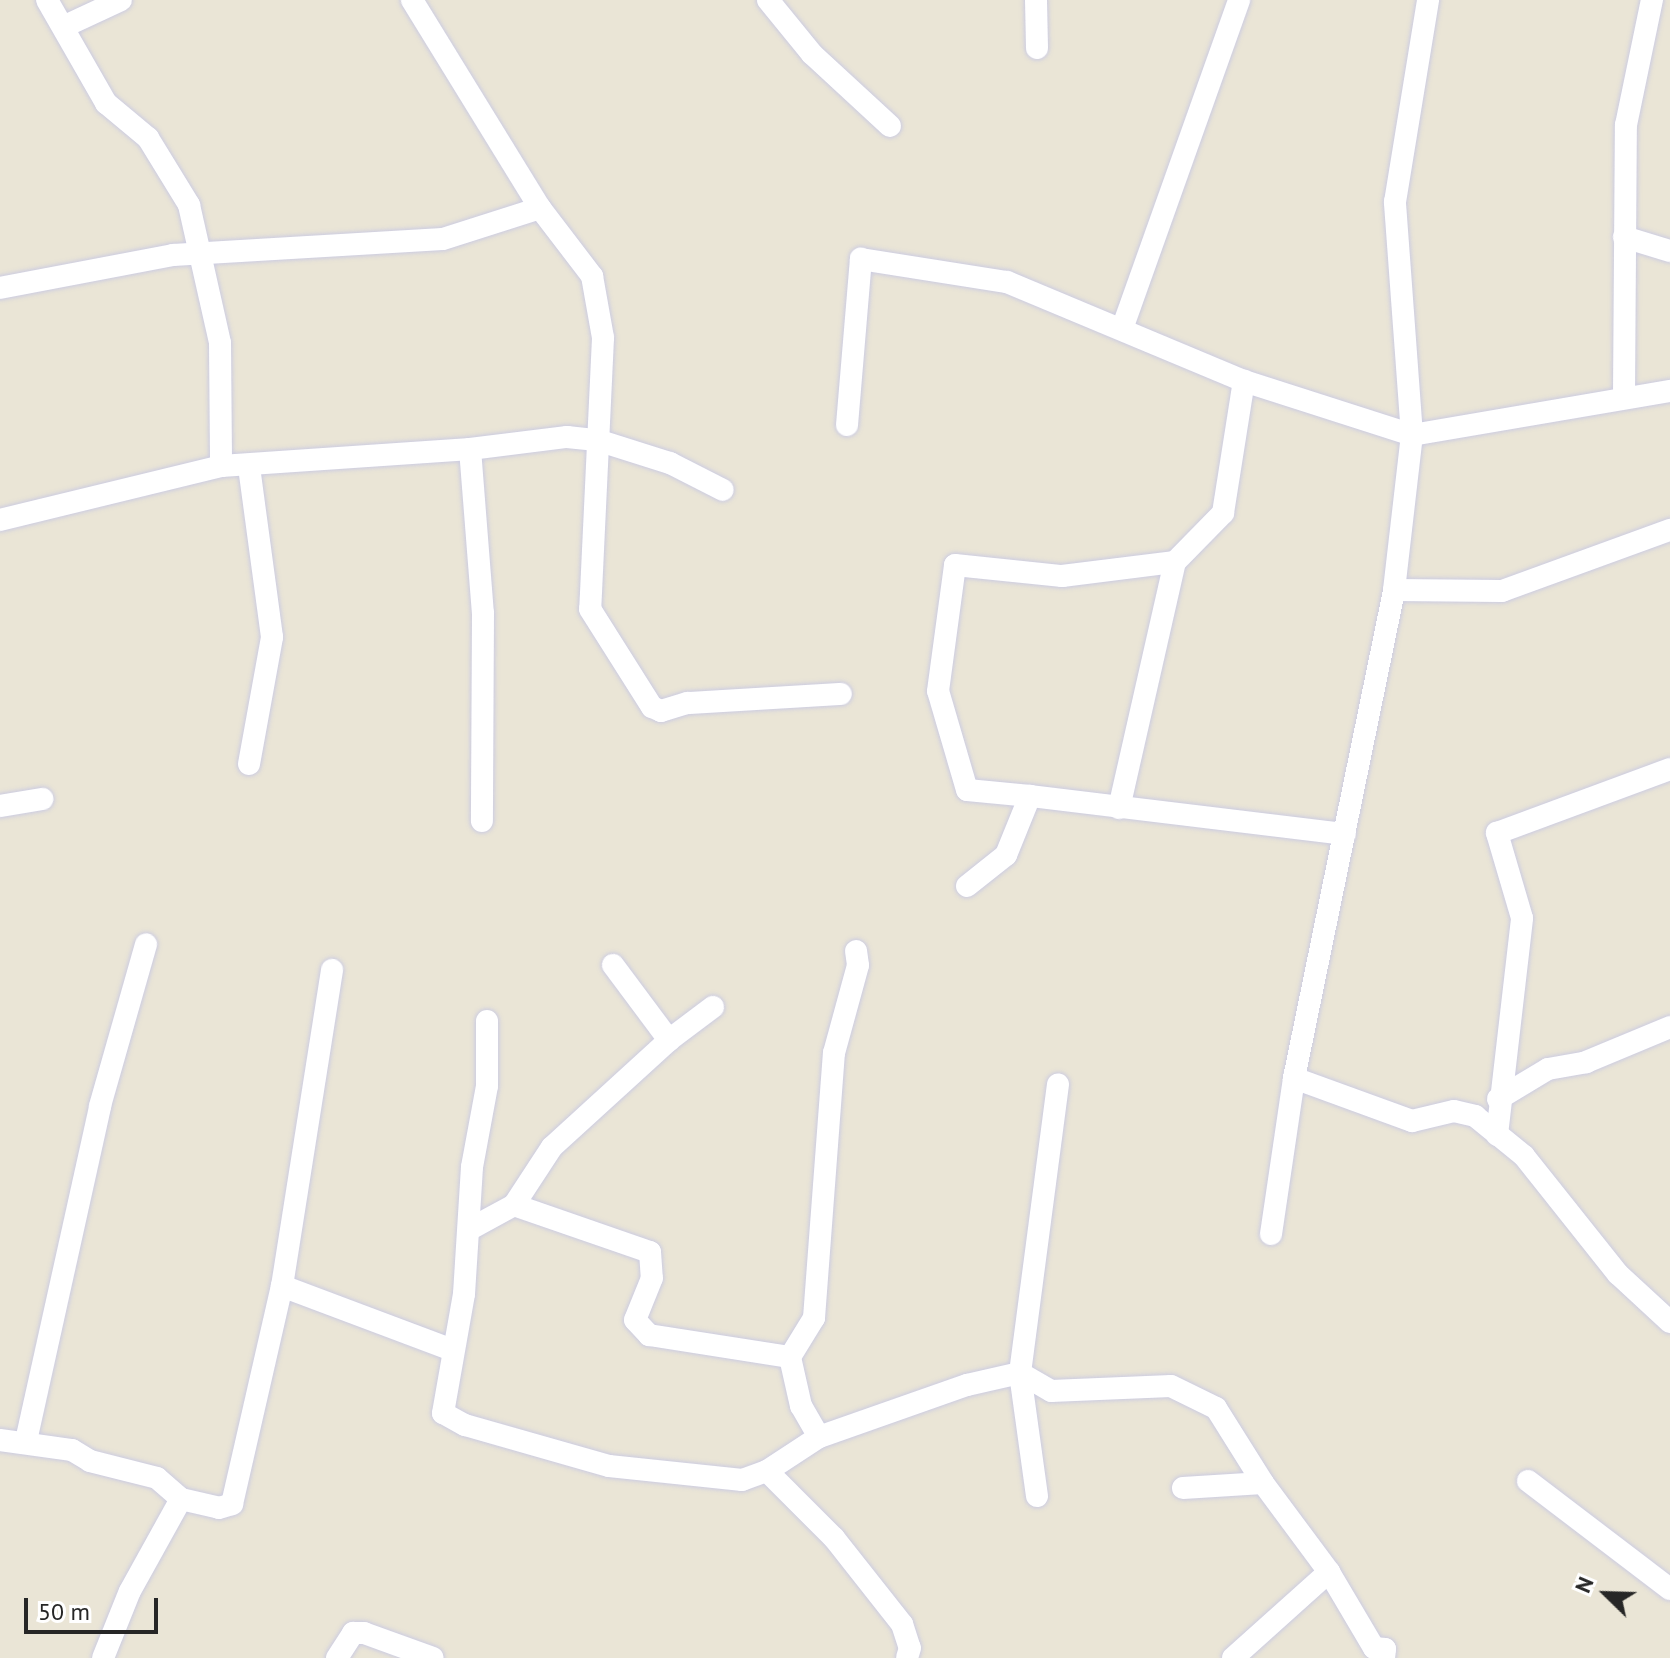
<!DOCTYPE html>
<style>
body{margin:0}
#map{position:relative;width:1670px;height:1658px;overflow:hidden;background:#eae5d6;font-family:"PT Sans",sans-serif}
div>[style]{position:absolute}
.roads{filter:drop-shadow(0 0 2px #cccce1) drop-shadow(0 0 2px #cccce1)}
.minor>*{height:22px;margin:-11px;padding:0 11px;transform-origin:11px;border-radius:11px;background:#fff}
span{translate:-50% -50%;white-space:nowrap;text-align:center;line-height:1.15;-webkit-text-stroke:6px #fff;paint-order:stroke}
.north{position:absolute;left:1566px;top:1554px;width:80px;height:80px;-webkit-text-stroke:6px #fff;paint-order:stroke;rotate:293deg;font-size:22px;font-weight:700;line-height:32px;text-align:center;color:#262626}
.north::after{content:'';display:block;margin:auto;width:28px;height:36px;background:#262626;clip-path:polygon(50% 0,100% 100%,50% 72%,0 100%)}
.scale{position:absolute;left:24px;top:1598px;width:134px;height:36px;box-sizing:border-box;border:4px solid #262626;border-top:0;padding-left:10px;font-size:24px;line-height:28px;white-space:nowrap;color:#262626;-webkit-text-stroke:6px #fff;paint-order:stroke}
</style>
<div id="map">
<div class="roads">
<div class="minor">
<div style="left:47px;top:0;width:119px;rotate:60.2deg"></div>
<div style="left:106px;top:103px;width:55px;rotate:39.8deg"></div>
<div style="left:148px;top:138px;width:79px;rotate:58.5deg"></div>
<div style="left:189px;top:205px;width:141px;rotate:77.3deg"></div>
<div style="left:220px;top:343px;width:123px;rotate:89.5deg"></div>
<div style="left:412px;top:0;width:244px;rotate:58.4deg"></div>
<div style="left:540px;top:208px;width:86px;rotate:52.6deg"></div>
<div style="left:592px;top:276px;width:63px;rotate:79.9deg"></div>
<div style="left:603px;top:338px;width:271px;rotate:92.7deg"></div>
<div style="left:590px;top:609px;width:116px;rotate:57.7deg"></div>
<div style="left:652px;top:707px;width:10px;rotate:24deg"></div>
<div style="left:661px;top:711px;width:28px;rotate:-17deg"></div>
<div style="left:688px;top:703px;width:153px;rotate:-3.4deg"></div>
<div style="left:768px;top:0;width:70px;rotate:50.8deg"></div>
<div style="left:812px;top:54px;width:106px;rotate:42.7deg"></div>
<div style="left:1036px;top:0;width:48px;rotate:88.8deg"></div>
<div style="left:63px;top:27px;width:64px;rotate:-25deg"></div>
<div style="left:1624px;top:237px;width:48px;rotate:16.9deg"></div>
<div style="left:0;top:288px;width:176px;rotate:-10.8deg"></div>
<div style="left:173px;top:255px;width:270px;rotate:-3.4deg"></div>
<div style="left:443px;top:239px;width:102px;rotate:-17.7deg"></div>
<div style="left:1122px;top:329px;width:349px;rotate:-70.4deg"></div>
<div style="left:1624px;top:395px;width:270px;rotate:-89.6deg"></div>
<div style="left:1626px;top:125px;width:128px;rotate:-78.3deg"></div>
<div style="left:847px;top:425px;width:167px;rotate:-85.2deg"></div>
<div style="left:861px;top:259px;width:148px;rotate:9deg"></div>
<div style="left:1007px;top:282px;width:257px;rotate:22.7deg"></div>
<div style="left:470px;top:449px;width:165px;rotate:85.5deg"></div>
<div style="left:483px;top:613px;width:208px;rotate:90.3deg"></div>
<div style="left:0;top:520px;width:228px;rotate:-13.7deg"></div>
<div style="left:221px;top:466px;width:250px;rotate:-3.9deg"></div>
<div style="left:470px;top:449px;width:98px;rotate:-7.1deg"></div>
<div style="left:567px;top:437px;width:30px;rotate:6deg"></div>
<div style="left:597px;top:440px;width:77px;rotate:17.5deg"></div>
<div style="left:670px;top:463px;width:59px;rotate:27deg"></div>
<div style="left:1394px;top:590px;width:108px;rotate:0.5deg"></div>
<div style="left:1502px;top:591px;width:179px;rotate:-20deg"></div>
<div style="left:249px;top:764px;width:129px;rotate:-79.7deg"></div>
<div style="left:272px;top:637px;width:173px;rotate:-97.7deg"></div>
<div style="left:1030px;top:796px;width:63px;rotate:-174.6deg"></div>
<div style="left:967px;top:790px;width:103px;rotate:-106.3deg"></div>
<div style="left:938px;top:691px;width:127px;rotate:-82.3deg"></div>
<div style="left:955px;top:565px;width:108px;rotate:5.9deg"></div>
<div style="left:1062px;top:576px;width:114px;rotate:-7.1deg"></div>
<div style="left:1175px;top:562px;width:69px;rotate:-45.6deg"></div>
<div style="left:1223px;top:513px;width:134px;rotate:-81deg"></div>
<div style="left:1244px;top:381px;width:176px;rotate:17.8deg"></div>
<div style="left:1412px;top:435px;width:262px;rotate:-9.7deg"></div>
<div style="left:0;top:806px;width:43px;rotate:-9.5deg"></div>
<div style="left:1119px;top:808px;width:252px;rotate:-77.2deg"></div>
<div style="left:967px;top:886px;width:50px;rotate:-38.5deg"></div>
<div style="left:1006px;top:855px;width:64px;rotate:-67.9deg"></div>
<div style="left:1030px;top:796px;width:317px;rotate:6.9deg"></div>
<div style="left:613px;top:965px;width:94px;rotate:53.3deg"></div>
<div style="left:487px;top:1021px;width:65px;rotate:90deg"></div>
<div style="left:487px;top:1086px;width:82px;rotate:100.5deg"></div>
<div style="left:472px;top:1167px;width:127px;rotate:93.6deg"></div>
<div style="left:464px;top:1294px;width:121px;rotate:100deg"></div>
<div style="left:443px;top:1413px;width:25px;rotate:29deg"></div>
<div style="left:465px;top:1425px;width:150px;rotate:15.9deg"></div>
<div style="left:609px;top:1466px;width:134px;rotate:6deg"></div>
<div style="left:742px;top:1480px;width:27px;rotate:-20deg"></div>
<div style="left:767px;top:1471px;width:62px;rotate:-33.2deg"></div>
<div style="left:819px;top:1437px;width:157px;rotate:-19.4deg"></div>
<div style="left:967px;top:1385px;width:54px;rotate:-12.8deg"></div>
<div style="left:1020px;top:1373px;width:36px;rotate:30deg"></div>
<div style="left:1051px;top:1391px;width:120px;rotate:-2.4deg"></div>
<div style="left:1171px;top:1386px;width:50px;rotate:26.1deg"></div>
<div style="left:1216px;top:1408px;width:89px;rotate:57.9deg"></div>
<div style="left:1263px;top:1483px;width:111px;rotate:53.4deg"></div>
<div style="left:1329px;top:1572px;width:88px;rotate:59.4deg"></div>
<div style="left:1374px;top:1648px;width:11px;rotate:5deg"></div>
<div style="left:1385px;top:1649px;width:9px;rotate:96deg"></div>
<div style="left:1294px;top:1078px;width:126px;rotate:20deg"></div>
<div style="left:1412px;top:1121px;width:43px;rotate:-13.4deg"></div>
<div style="left:1454px;top:1111px;width:22px;rotate:13deg"></div>
<div style="left:1475px;top:1116px;width:63px;rotate:39.2deg"></div>
<div style="left:1524px;top:1156px;width:151px;rotate:51.5deg"></div>
<div style="left:1618px;top:1274px;width:71px;rotate:42.7deg"></div>
<div style="left:1498px;top:1099px;width:58px;rotate:-31deg"></div>
<div style="left:1548px;top:1069px;width:39px;rotate:-10deg"></div>
<div style="left:1586px;top:1062px;width:91px;rotate:-22.6deg"></div>
<div style="left:1497px;top:1135px;width:218px;rotate:-83.4deg"></div>
<div style="left:1522px;top:918px;width:89px;rotate:-106.4deg"></div>
<div style="left:1497px;top:833px;width:184px;rotate:-20.3deg"></div>
<div style="left:514px;top:1205px;width:69px;rotate:-56.8deg"></div>
<div style="left:552px;top:1147px;width:159px;rotate:-42.4deg"></div>
<div style="left:669px;top:1040px;width:55px;rotate:-36.9deg"></div>
<div style="left:470px;top:1229px;width:50px;rotate:-28.6deg"></div>
<div style="left:514px;top:1205px;width:144px;rotate:19.1deg"></div>
<div style="left:650px;top:1252px;width:26px;rotate:86deg"></div>
<div style="left:652px;top:1278px;width:45px;rotate:112deg"></div>
<div style="left:635px;top:1320px;width:21px;rotate:47deg"></div>
<div style="left:649px;top:1335px;width:143px;rotate:8.9deg"></div>
<div style="left:1271px;top:1234px;width:158px;rotate:-81.6deg"></div>
<div style="left:1294px;top:1078px;width:498px;rotate:-78.4deg"></div>
<div style="left:1394px;top:590px;width:156px;rotate:-83.4deg"></div>
<div style="left:1412px;top:435px;width:234px;rotate:-94.2deg"></div>
<div style="left:1395px;top:202px;width:205px;rotate:-80.7deg"></div>
<div style="left:282px;top:1286px;width:182px;rotate:20.6deg"></div>
<div style="left:819px;top:1437px;width:36px;rotate:-120deg"></div>
<div style="left:801px;top:1406px;width:50px;rotate:-102.7deg"></div>
<div style="left:790px;top:1357px;width:46px;rotate:-58.4deg"></div>
<div style="left:814px;top:1318px;width:266px;rotate:-85.7deg"></div>
<div style="left:834px;top:1053px;width:91px;rotate:-74.7deg"></div>
<div style="left:858px;top:965px;width:14px;rotate:-98deg"></div>
<div style="left:0;top:1440px;width:73px;rotate:7.9deg"></div>
<div style="left:72px;top:1450px;width:21px;rotate:31deg"></div>
<div style="left:90px;top:1461px;width:69px;rotate:14.2deg"></div>
<div style="left:157px;top:1478px;width:32px;rotate:41deg"></div>
<div style="left:181px;top:1499px;width:39px;rotate:13deg"></div>
<div style="left:219px;top:1508px;width:14px;rotate:-17deg"></div>
<div style="left:232px;top:1504px;width:224px;rotate:-77.1deg"></div>
<div style="left:282px;top:1286px;width:320px;rotate:-81deg"></div>
<div style="left:26px;top:1441px;width:343px;rotate:-77.5deg"></div>
<div style="left:100px;top:1106px;width:168px;rotate:-74.1deg"></div>
<div style="left:767px;top:1471px;width:95px;rotate:45deg"></div>
<div style="left:834px;top:1538px;width:110px;rotate:51.7deg"></div>
<div style="left:902px;top:1624px;width:25px;rotate:72deg"></div>
<div style="left:910px;top:1648px;width:10px;rotate:107deg"></div>
<div style="left:1528px;top:1481px;width:178px;rotate:37.3deg"></div>
<div style="left:1183px;top:1488px;width:80px;rotate:-3.6deg"></div>
<div style="left:1037px;top:1496px;width:124px;rotate:-97.9deg"></div>
<div style="left:1020px;top:1373px;width:291px;rotate:-82.5deg"></div>
<div style="left:103px;top:1658px;width:72px;rotate:-68.1deg"></div>
<div style="left:130px;top:1591px;width:105px;rotate:-61deg"></div>
<div style="left:337px;top:1658px;width:30px;rotate:-57deg"></div>
<div style="left:353px;top:1633px;width:11px"></div>
<div style="left:364px;top:1633px;width:73px;rotate:19.9deg"></div>
<div style="left:1233px;top:1658px;width:129px;rotate:-41.9deg"></div>
</div>
</div>
<div class="north">N</div>
<div class="scale">50 m</div>
</div>
